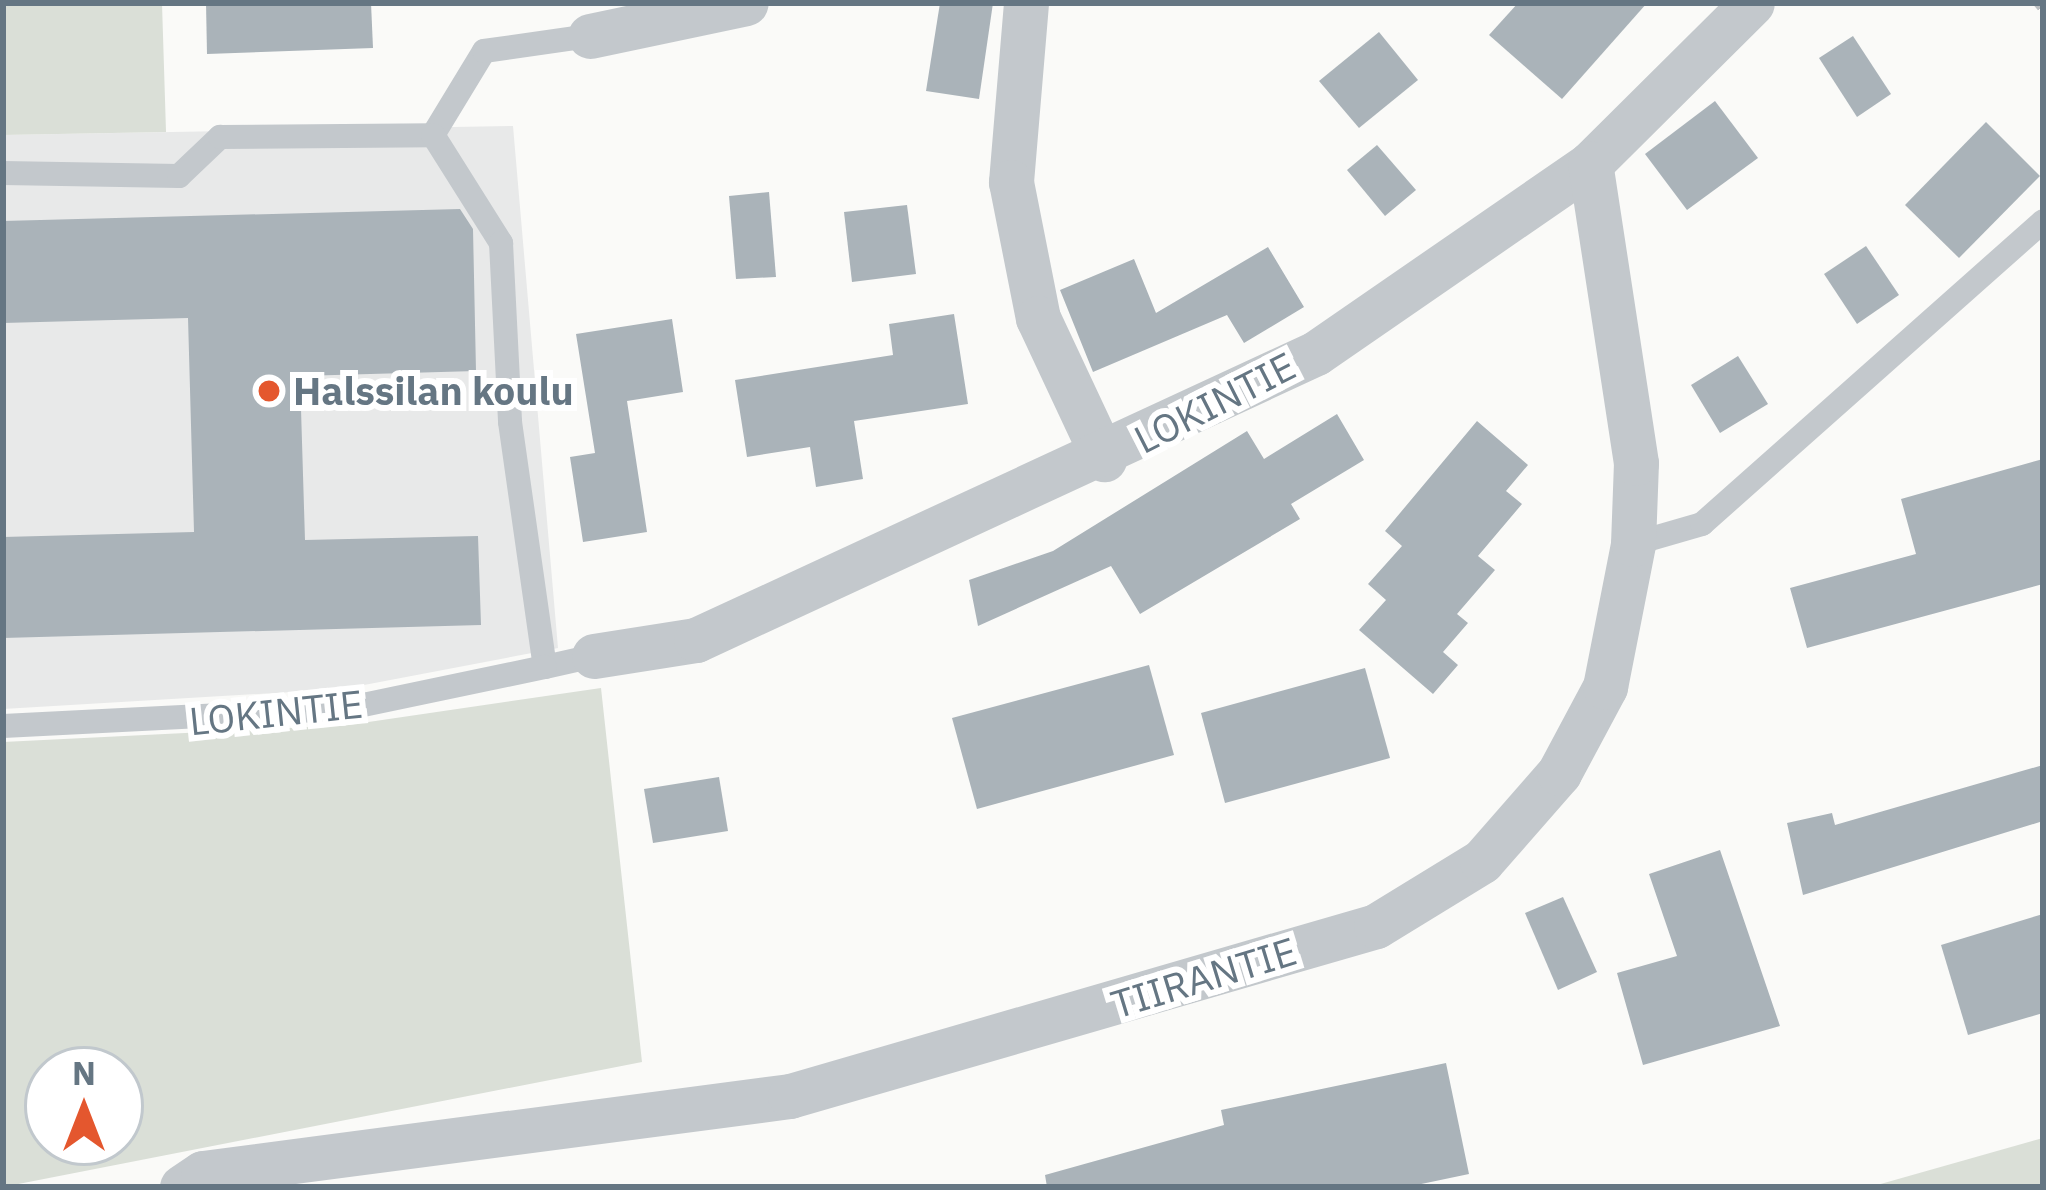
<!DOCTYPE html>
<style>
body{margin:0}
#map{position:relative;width:2046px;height:1190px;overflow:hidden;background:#fafaf8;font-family:"IBM Plex Sans",sans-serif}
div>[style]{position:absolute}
.built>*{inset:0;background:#e8e9e9}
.green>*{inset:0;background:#dadfd7}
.building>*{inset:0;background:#aab3b9}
.path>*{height:8px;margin-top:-4px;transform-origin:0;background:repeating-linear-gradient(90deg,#bbbfc2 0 6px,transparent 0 12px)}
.lane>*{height:24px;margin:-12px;padding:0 12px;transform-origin:12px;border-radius:12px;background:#c3c8cc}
.street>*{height:45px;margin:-22.5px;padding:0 22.5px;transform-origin:22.5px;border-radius:22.5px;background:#c3c8cc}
.dots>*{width:33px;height:33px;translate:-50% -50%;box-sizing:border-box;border:6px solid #fff;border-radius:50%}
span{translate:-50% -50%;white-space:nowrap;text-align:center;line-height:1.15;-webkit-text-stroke:12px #fff;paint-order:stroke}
.poi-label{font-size:39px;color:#657683;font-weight:700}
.left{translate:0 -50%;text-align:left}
.street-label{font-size:39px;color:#657683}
.frame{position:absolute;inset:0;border:6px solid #657683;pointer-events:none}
.north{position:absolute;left:24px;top:1046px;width:120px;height:120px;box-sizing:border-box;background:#fff;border:3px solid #c1c8cd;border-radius:50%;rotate:0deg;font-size:33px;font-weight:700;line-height:48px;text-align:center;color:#657683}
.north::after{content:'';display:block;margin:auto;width:42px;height:54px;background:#e4572e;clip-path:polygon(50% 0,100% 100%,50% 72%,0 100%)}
</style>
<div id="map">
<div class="built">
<div style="clip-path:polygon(513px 126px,558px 648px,343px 689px,3px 709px,3px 135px)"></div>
</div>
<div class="green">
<div style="clip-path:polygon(3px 3px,162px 3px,166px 132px,3px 135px)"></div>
<div style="clip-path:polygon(evenodd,601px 688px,642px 1062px,3px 1187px,3px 742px,348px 725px,601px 688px,48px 1070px,120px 1070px,120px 1142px,48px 1142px,48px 1070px)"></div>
<div style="clip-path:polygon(2043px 1138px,2043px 1187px,1870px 1187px)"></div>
</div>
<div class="building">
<div style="clip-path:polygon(206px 3px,371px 3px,373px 48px,207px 54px)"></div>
<div style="clip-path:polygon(940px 3px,993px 3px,979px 99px,926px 91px)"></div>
<div style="clip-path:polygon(1518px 3px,1647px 3px,1562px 99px,1489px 35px)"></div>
<div style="clip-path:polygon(1379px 32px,1418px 80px,1359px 128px,1319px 81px)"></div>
<div style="clip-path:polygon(1853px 36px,1891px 94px,1857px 117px,1819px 58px)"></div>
<div style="clip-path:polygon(1715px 101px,1758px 158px,1687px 210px,1645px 154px)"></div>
<div style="clip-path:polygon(1986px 122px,2040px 176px,1959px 258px,1905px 205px)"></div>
<div style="clip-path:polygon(1377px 145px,1416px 190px,1385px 216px,1347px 170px)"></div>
<div style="clip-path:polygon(769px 192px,776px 277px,736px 279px,729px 196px)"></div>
<div style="clip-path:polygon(907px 205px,916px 274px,852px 282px,844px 212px)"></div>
<div style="clip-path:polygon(460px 209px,473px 229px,476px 371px,300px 376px,305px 540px,478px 536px,481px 625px,3px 638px,3px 537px,194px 532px,188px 318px,3px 323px,3px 221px)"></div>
<div style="clip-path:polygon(1866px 246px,1899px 295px,1857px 324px,1824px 274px)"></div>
<div style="clip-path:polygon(1268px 247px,1304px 307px,1244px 343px,1227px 315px,1093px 372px,1060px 290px,1134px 259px,1156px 313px)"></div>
<div style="clip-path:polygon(954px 314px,968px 404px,854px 421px,863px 479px,816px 487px,810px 447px,747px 457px,735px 380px,893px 355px,889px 324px)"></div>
<div style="clip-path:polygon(672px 319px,683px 392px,627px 401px,647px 532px,583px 542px,570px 457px,595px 453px,576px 334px)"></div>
<div style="clip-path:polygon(1738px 356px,1768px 404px,1720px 433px,1691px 385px)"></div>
<div style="clip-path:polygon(1337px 414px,1364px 460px,1291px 504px,1300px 519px,1140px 614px,1111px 566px,978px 626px,969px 580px,1053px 551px,1247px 431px,1264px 459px)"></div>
<div style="clip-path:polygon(1477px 421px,1528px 465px,1506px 491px,1522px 504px,1478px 556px,1495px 570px,1457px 614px,1468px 623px,1443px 652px,1458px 665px,1433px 694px,1359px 630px,1386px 600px,1368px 584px,1402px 546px,1385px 531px)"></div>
<div style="clip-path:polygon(2043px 459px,2043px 584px,1807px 648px,1790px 588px,1916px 554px,1901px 499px)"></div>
<div style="clip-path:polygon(1149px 665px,1174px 755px,977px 809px,952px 718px)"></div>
<div style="clip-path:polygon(1365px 668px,1390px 758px,1225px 803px,1201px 713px)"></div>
<div style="clip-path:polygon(2043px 765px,2043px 821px,1803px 895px,1787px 823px,1832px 813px,1835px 825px)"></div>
<div style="clip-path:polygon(719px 777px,728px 831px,653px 843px,644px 789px)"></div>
<div style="clip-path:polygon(1720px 850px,1780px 1026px,1643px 1065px,1617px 973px,1677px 956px,1649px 874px)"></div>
<div style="clip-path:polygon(1563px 897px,1597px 972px,1558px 990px,1525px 913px)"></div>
<div style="clip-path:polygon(2043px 914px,2043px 1013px,1968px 1035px,1941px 945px)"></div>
<div style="clip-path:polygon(1446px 1063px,1469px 1174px,1407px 1187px,1047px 1187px,1045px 1175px,1224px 1125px,1221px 1110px)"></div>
</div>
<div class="path">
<div style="left:2037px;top:3px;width:9px;rotate:49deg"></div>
</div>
<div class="lane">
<div style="left:433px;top:135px;width:98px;rotate:-58.7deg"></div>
<div style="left:484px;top:51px;width:107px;rotate:-8.1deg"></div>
<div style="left:3px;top:173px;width:176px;rotate:1deg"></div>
<div style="left:179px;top:176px;width:57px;rotate:-43.6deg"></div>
<div style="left:220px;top:137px;width:213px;rotate:-0.5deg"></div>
<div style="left:433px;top:135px;width:128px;rotate:57.8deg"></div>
<div style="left:501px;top:243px;width:179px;rotate:87.1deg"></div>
<div style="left:510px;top:422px;width:247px;rotate:81.9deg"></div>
<div style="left:545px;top:667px;width:50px;rotate:-12.7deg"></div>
<div style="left:1633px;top:544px;width:72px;rotate:-16.2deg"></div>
<div style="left:1702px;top:524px;width:456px;rotate:-41.6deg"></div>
<div style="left:3px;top:726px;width:341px;rotate:-2.9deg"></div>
<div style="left:344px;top:709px;width:205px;rotate:-11.8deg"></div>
</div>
<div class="street">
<div style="left:1026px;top:3px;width:180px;rotate:94.8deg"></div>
<div style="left:1011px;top:182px;width:139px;rotate:78.8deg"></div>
<div style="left:1038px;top:318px;width:156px;rotate:64.9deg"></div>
<div style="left:590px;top:36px;width:159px;rotate:-11.9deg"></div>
<div style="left:594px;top:656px;width:103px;rotate:-8.9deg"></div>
<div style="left:696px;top:640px;width:683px;rotate:-24.84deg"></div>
<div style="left:1316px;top:353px;width:333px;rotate:-34.6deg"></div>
<div style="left:1590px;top:164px;width:228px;rotate:-44.8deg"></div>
<div style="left:182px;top:1187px;width:25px;rotate:-34deg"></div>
<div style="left:203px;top:1173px;width:592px;rotate:-7.47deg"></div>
<div style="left:790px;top:1096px;width:610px;rotate:-16.18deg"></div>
<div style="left:1376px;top:926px;width:124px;rotate:-31.5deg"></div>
<div style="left:1482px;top:861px;width:117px;rotate:-48.8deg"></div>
<div style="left:1559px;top:773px;width:98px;rotate:-61.9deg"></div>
<div style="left:1605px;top:687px;width:146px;rotate:-78.9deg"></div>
<div style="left:1633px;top:544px;width:81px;rotate:-87.9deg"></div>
<div style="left:1636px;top:463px;width:303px;rotate:-98.7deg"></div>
</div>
<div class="dots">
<div style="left:269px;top:391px;background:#e4572e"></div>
</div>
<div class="poi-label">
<span class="left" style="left:293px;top:391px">Halssilan koulu</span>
</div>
<div class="street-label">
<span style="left:1215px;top:403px;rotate:-27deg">LOKINTIE</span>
<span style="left:276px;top:713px;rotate:-6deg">LOKINTIE</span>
<span style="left:1204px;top:978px;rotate:-17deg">TIIRANTIE</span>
</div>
<div class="frame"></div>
<div class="north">N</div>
</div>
